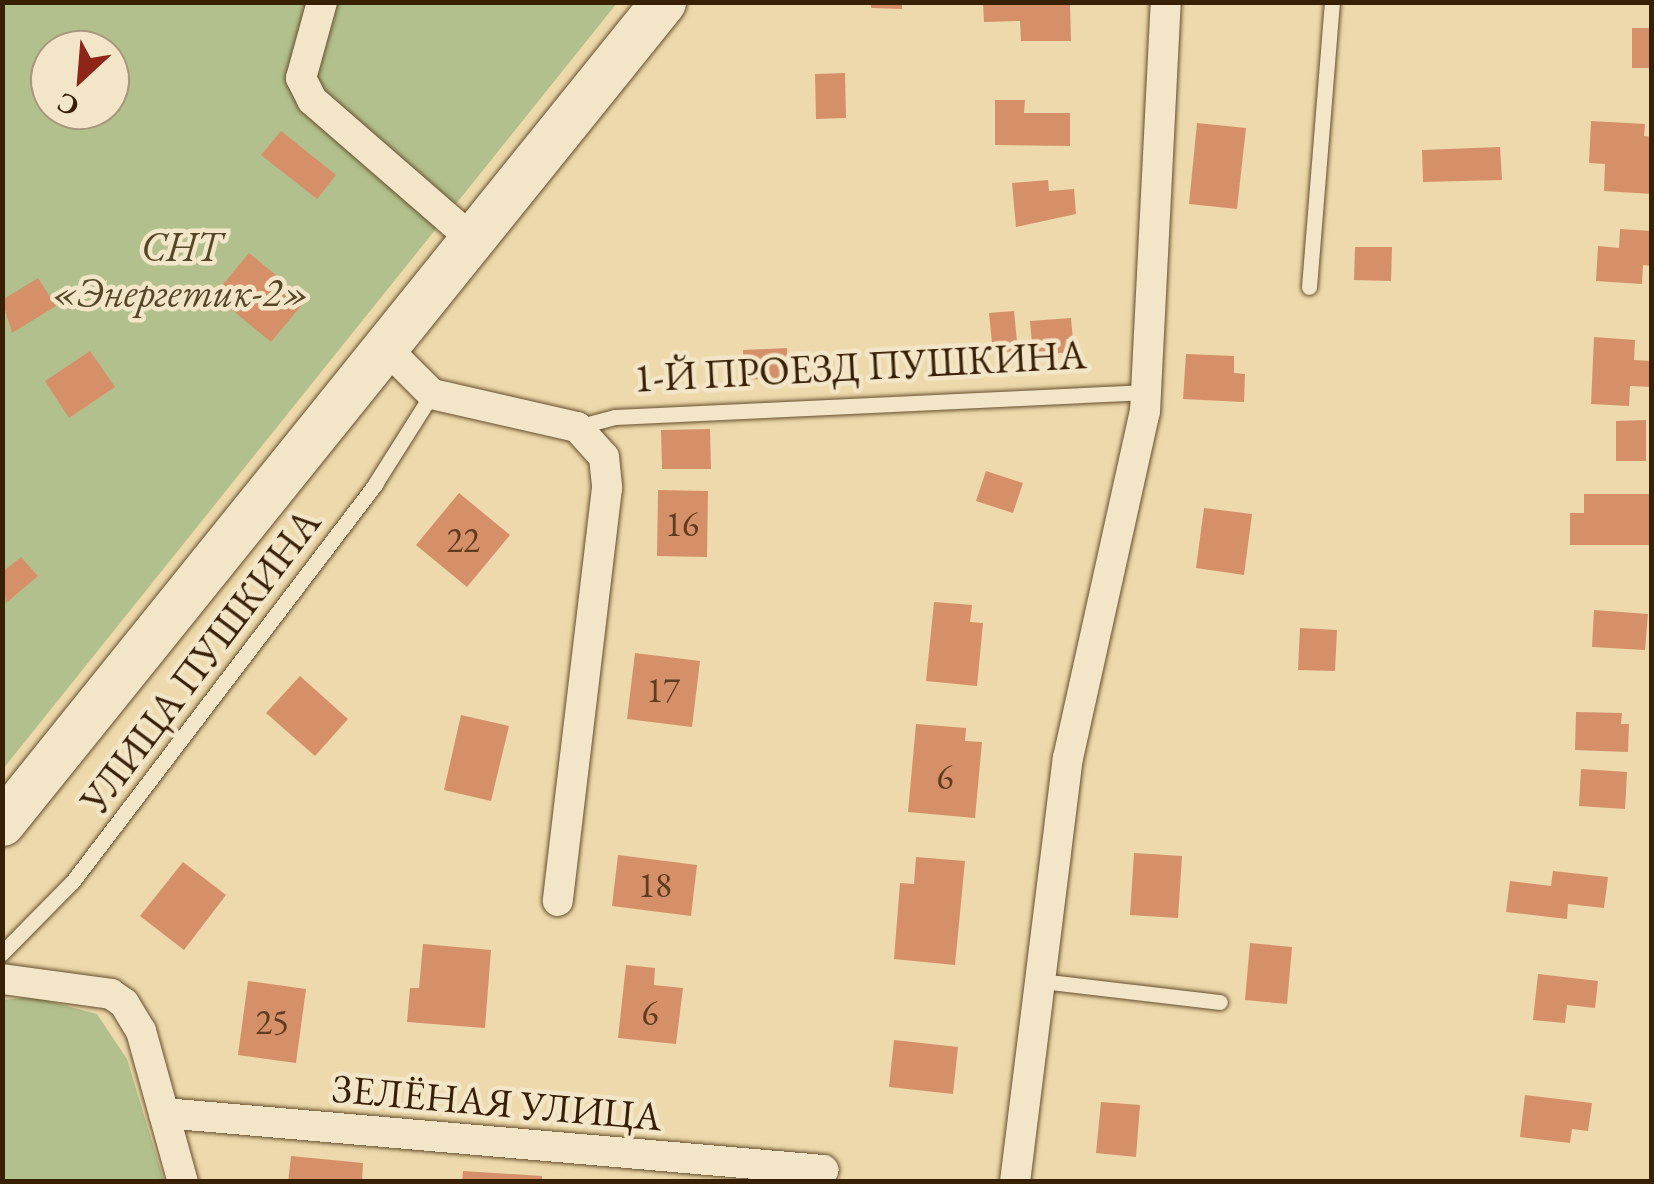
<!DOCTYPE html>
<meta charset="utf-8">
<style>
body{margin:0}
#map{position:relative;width:1654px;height:1184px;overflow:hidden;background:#edd9ab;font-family:"EB Garamond",serif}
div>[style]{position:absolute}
.green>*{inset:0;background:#b2c08d}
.building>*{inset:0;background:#d69069}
.roads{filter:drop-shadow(0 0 2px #654e2e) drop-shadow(0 0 2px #654e2e)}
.service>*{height:15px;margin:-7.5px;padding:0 7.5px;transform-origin:7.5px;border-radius:7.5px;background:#f3e6c8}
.minor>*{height:30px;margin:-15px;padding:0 15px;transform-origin:15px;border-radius:15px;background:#f3e6c8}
.secondary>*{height:45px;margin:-22.5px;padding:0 22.5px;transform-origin:22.5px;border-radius:22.5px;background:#f3e6c8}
span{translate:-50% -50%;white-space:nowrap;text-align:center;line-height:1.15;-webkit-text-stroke:9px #f3e6c8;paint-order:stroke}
.number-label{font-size:35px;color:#603c1e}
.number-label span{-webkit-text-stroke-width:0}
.park-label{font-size:40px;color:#564827;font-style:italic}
.street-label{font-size:40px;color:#382005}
.frame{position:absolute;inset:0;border:5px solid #382005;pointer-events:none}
.north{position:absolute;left:30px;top:30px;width:100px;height:100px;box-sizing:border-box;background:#f3e6c8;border:2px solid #a8977a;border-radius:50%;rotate:206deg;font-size:28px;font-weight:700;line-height:40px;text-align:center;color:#382005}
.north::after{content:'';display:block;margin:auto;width:35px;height:45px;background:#8f2418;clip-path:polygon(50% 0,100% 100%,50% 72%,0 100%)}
</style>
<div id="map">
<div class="green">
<div style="clip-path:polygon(evenodd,3px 3px,617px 3px,3px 769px,3px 3px,50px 50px,110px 50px,110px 110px,50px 110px,50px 50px)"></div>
<div style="clip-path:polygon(33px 997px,97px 1014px,127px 1059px,164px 1181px,3px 1182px,3px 1000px)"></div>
</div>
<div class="building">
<div style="clip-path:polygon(871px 2px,902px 2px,902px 9px,871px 8px)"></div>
<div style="clip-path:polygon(983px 2px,1070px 2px,1071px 41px,1021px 41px,1020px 21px,984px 22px)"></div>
<div style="clip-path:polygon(1632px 28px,1652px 28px,1652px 68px,1632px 68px)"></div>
<div style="clip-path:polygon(845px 73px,846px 118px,816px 119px,815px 74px)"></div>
<div style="clip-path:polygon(995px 100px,1025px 100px,1024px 113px,1070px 113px,1070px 146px,995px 145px)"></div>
<div style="clip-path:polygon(1591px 121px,1645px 124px,1644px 136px,1652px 137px,1652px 194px,1604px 191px,1605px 164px,1589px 163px)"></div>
<div style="clip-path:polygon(1197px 123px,1246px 128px,1237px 209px,1189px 204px)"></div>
<div style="clip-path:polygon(281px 131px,336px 175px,317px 199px,261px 155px)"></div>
<div style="clip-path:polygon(1500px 147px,1502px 180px,1423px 182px,1422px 150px)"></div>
<div style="clip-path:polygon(1048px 180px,1049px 191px,1074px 189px,1076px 214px,1016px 227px,1012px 183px)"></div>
<div style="clip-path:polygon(1620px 229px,1652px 231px,1652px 266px,1643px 265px,1642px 284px,1596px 281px,1598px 246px,1619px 248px)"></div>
<div style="clip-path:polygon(1355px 247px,1392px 247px,1391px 281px,1354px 280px)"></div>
<div style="clip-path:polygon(249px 253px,306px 300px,271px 342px,214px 295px)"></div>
<div style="clip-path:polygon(38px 278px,56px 306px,12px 333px,2px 300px)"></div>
<div style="clip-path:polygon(1014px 311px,1018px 351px,993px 353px,989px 313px)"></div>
<div style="clip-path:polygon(1071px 318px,1074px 352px,1033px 355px,1030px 321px)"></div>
<div style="clip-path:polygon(1594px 337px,1635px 340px,1634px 360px,1652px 361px,1652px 387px,1630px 386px,1629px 406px,1591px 404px)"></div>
<div style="clip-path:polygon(787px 348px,788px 378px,744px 380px,743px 350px)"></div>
<div style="clip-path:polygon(90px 351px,115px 387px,69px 418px,45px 381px)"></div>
<div style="clip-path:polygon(1186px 354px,1234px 356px,1234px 373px,1245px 374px,1244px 402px,1183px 399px)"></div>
<div style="clip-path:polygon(1646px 420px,1646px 461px,1616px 461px,1616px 421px)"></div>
<div style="clip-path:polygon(710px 429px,711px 469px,662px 469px,661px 430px)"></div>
<div style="clip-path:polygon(986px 471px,1023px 483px,1013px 513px,976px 501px)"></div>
<div style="clip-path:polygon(658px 490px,708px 491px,707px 557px,657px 556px)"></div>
<div style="clip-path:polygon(459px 493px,510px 535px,467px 587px,416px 545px)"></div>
<div style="clip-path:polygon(1584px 494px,1652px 494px,1652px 545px,1570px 545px,1570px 513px,1584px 513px)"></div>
<div style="clip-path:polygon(1204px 508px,1252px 514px,1244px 575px,1196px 568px)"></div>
<div style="clip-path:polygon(21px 557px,38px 576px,6px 603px,2px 572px)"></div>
<div style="clip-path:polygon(934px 602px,972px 605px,970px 622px,983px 623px,977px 686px,926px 681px)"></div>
<div style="clip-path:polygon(1594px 610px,1648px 614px,1645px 650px,1592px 647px)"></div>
<div style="clip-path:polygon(1300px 628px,1337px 630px,1335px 671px,1298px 670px)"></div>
<div style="clip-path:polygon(635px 653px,700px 661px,692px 727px,627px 719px)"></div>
<div style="clip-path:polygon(300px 676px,348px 719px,315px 756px,266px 713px)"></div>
<div style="clip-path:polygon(1576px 712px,1622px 713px,1621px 724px,1629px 724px,1628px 752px,1575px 750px)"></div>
<div style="clip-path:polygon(461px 715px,509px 726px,491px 801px,444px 790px)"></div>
<div style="clip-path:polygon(916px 724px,966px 728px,965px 741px,982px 742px,975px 818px,908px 812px)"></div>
<div style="clip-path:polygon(1581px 769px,1627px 772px,1625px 809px,1579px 806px)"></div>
<div style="clip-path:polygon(1134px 853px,1182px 856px,1178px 918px,1130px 915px)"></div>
<div style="clip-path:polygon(618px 855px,697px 865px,691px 916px,612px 906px)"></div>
<div style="clip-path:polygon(916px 857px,965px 861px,955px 965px,894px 959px,900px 883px,914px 884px)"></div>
<div style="clip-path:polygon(183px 862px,226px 895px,184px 950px,140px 916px)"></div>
<div style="clip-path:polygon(1553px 871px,1608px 877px,1604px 908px,1568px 904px,1567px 919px,1506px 912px,1510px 881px,1551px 886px)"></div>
<div style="clip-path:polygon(1250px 943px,1292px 947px,1287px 1004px,1245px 1000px)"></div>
<div style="clip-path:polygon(423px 944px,491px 950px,485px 1028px,407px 1022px,410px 988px,419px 988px)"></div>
<div style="clip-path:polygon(626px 965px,655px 968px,654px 985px,683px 988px,676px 1044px,618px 1038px)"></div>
<div style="clip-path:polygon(1538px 974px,1598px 981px,1595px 1008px,1567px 1005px,1565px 1023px,1533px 1020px)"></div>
<div style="clip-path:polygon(248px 981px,306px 989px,296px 1063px,238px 1055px)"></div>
<div style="clip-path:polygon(894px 1040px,958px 1047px,953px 1094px,889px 1087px)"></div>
<div style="clip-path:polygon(1525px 1095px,1592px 1103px,1588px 1131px,1572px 1129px,1570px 1143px,1520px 1137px)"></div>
<div style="clip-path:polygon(1101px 1102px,1140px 1105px,1136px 1157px,1096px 1153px)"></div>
<div style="clip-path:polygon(291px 1156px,363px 1163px,362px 1182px,288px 1182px)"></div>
<div style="clip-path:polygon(463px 1171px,542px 1176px,542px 1182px,462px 1182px)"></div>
</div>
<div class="roads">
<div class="service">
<div style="left:1309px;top:287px;width:286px;rotate:-85.4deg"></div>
<div style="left:577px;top:427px;width:39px;rotate:-15deg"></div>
<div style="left:615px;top:417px;width:533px;rotate:-2.69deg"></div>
<div style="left:2px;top:953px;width:101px;rotate:-45.4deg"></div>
<div style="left:73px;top:881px;width:499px;rotate:-52.7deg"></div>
<div style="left:375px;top:484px;width:107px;rotate:-57.7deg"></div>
<div style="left:1041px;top:981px;width:180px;rotate:6.7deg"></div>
</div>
<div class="minor">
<div style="left:322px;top:2px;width:79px;rotate:105.4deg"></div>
<div style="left:301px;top:78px;width:25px;rotate:63deg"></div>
<div style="left:312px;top:100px;width:211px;rotate:41deg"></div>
<div style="left:384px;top:346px;width:68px;rotate:45deg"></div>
<div style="left:432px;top:394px;width:149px;rotate:12.8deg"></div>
<div style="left:577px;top:427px;width:40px;rotate:48deg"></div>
<div style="left:604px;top:457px;width:31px;rotate:84deg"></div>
<div style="left:607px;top:488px;width:416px;rotate:96.8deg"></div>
<div style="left:2px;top:979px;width:110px;rotate:7.8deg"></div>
<div style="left:111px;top:994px;width:16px;rotate:35deg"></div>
<div style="left:124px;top:1003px;width:33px;rotate:59deg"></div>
<div style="left:141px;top:1031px;width:157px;rotate:74.5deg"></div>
<div style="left:164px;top:1113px;width:662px;rotate:4.94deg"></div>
<div style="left:1015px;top:1182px;width:427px;rotate:-82.9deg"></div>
<div style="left:1068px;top:758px;width:354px;rotate:-77.5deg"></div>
<div style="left:1145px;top:412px;width:411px;rotate:-87.1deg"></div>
</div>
<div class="secondary">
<div style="left:2px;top:823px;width:1054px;rotate:-51.16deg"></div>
</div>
</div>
<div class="number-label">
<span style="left:682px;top:524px">16</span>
<span style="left:463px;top:540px">22</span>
<span style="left:663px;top:690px">17</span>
<span style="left:945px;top:777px">6</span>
<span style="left:655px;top:885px">18</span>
<span style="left:650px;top:1013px">6</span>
<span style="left:272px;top:1022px">25</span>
</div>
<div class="park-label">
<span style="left:181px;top:269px">СНТ<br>«Энергетик-2»</span>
</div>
<div class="street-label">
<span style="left:860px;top:366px;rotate:-3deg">1-Й ПРОЕЗД ПУШКИНА</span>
<span style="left:200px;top:661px;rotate:-53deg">УЛИЦА ПУШКИНА</span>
<span style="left:497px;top:1102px;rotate:5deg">ЗЕЛЁНАЯ УЛИЦА</span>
</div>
<div class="frame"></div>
<div class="north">С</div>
</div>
